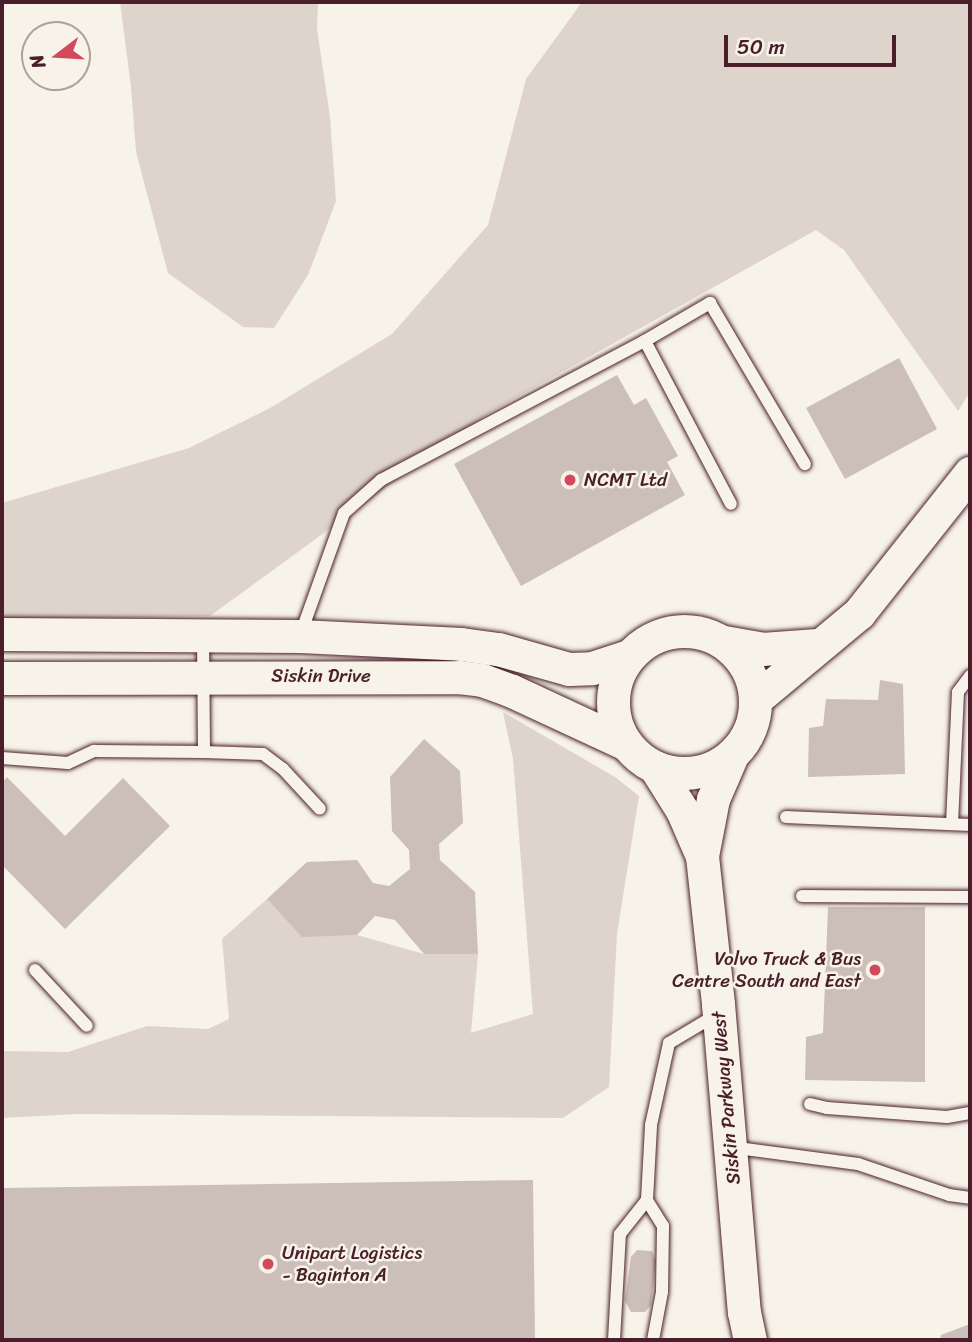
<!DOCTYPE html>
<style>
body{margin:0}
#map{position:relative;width:972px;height:1342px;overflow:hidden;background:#f7f3e8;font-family:Sriracha,sans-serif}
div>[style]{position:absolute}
.green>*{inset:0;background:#ded4cc}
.building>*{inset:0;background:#ccbfb9}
.roads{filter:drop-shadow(0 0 2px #4a1f2b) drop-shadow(0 0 2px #4a1f2b)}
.lane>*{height:12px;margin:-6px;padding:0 6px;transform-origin:6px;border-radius:6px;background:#f7f3e8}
.secondary>*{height:33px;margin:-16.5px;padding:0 16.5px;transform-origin:16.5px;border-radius:16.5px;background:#f7f3e8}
.secondary>.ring{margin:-16.5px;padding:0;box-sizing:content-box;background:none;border:33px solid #f7f3e8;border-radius:50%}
.dots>*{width:19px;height:19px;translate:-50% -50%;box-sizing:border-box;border:4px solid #f7f3e8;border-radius:50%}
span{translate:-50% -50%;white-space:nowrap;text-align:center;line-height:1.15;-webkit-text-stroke:5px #f7f3e8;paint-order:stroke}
.poi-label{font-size:19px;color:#4a1f2b}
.left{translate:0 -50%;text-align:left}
.right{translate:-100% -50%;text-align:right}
.street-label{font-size:19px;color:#4a1f2b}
.frame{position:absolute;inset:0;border:4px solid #4a1f2b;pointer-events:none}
.north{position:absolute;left:21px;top:21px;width:70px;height:70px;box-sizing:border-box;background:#f7f3e8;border:2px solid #b29e9c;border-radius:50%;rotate:253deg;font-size:19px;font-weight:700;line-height:28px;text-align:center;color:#4a1f2b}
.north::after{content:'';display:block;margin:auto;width:24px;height:32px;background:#d1495b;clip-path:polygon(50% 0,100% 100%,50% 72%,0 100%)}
.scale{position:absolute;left:724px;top:35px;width:172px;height:32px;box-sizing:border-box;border:4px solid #4a1f2b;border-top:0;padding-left:9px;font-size:21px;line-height:24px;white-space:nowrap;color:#4a1f2b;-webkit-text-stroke:5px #f7f3e8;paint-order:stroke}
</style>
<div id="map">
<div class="green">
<div style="clip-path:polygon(120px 2px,318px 2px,317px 29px,330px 117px,336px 201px,308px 275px,274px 328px,243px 327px,168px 273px,136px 152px,131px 87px)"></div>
<div style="clip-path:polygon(582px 2px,970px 2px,970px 392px,958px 411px,844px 250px,816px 230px,487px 414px,210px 616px,2px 619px,2px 503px,189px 448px,270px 408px,392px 334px,488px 225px,526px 79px)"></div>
<div style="clip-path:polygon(503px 712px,615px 777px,639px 796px,617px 934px,609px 1087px,563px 1118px,77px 1114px,2px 1118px,2px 1051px,68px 1052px,147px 1026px,208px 1029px,229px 1019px,222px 939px,267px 899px,302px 936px,357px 935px,424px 954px,478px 954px,471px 1033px,533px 1014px,513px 759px)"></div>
</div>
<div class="building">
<div style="clip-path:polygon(899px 358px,937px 429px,845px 479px,806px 408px)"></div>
<div style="clip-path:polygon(617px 375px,634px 405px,646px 398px,678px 456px,667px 462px,685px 495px,521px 586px,454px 464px)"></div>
<div style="clip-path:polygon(880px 680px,903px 684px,905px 774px,808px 777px,809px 728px,823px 726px,826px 699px,878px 700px)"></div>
<div style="clip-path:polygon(424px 739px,460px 771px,463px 823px,439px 844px,440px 860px,475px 892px,478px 954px,424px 954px,395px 920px,375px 916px,357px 935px,302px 937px,267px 899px,307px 862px,357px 860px,373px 883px,389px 886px,410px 869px,409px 850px,392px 831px,390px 777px)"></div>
<div style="clip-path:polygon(7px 777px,65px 836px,123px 778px,170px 826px,65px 929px,2px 865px,2px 783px)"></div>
<div style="clip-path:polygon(828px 907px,925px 907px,925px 1082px,805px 1080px,806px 1037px,823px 1033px)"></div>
<div style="clip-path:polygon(533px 1180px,535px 1340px,2px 1340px,2px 1188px)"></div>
<div style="clip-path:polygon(637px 1250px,652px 1251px,656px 1261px,651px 1305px,645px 1312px,631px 1312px,625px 1301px,631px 1257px)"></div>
<div style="clip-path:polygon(970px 1324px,970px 1340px,940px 1340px,941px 1335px)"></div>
</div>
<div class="roads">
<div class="lane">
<div style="left:643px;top:342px;width:78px;rotate:-30.2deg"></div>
<div style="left:710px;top:303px;width:187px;rotate:59.5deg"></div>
<div style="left:301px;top:633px;width:127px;rotate:-70.3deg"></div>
<div style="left:344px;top:513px;width:50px;rotate:-41.7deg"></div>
<div style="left:381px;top:480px;width:298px;rotate:-27.8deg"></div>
<div style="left:645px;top:341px;width:184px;rotate:62.2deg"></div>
<div style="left:203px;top:635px;width:117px;rotate:89.5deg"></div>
<div style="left:204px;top:752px;width:59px;rotate:1.9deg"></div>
<div style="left:263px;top:754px;width:25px;rotate:37deg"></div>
<div style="left:283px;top:769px;width:54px;rotate:47.2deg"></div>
<div style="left:2px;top:758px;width:66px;rotate:4.3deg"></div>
<div style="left:68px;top:763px;width:29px;rotate:-25deg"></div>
<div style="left:94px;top:751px;width:110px;rotate:0.5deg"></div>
<div style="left:786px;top:817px;width:184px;rotate:2.5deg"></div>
<div style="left:952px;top:824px;width:132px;rotate:-87.4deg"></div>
<div style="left:958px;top:692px;width:20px;rotate:-53deg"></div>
<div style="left:802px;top:896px;width:168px;rotate:0.3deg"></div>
<div style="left:35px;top:970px;width:76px;rotate:47.1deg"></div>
<div style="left:810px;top:1104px;width:17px;rotate:13deg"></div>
<div style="left:827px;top:1108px;width:120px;rotate:4.3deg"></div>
<div style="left:947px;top:1117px;width:23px;rotate:-10deg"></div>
<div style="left:730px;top:1147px;width:129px;rotate:7.6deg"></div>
<div style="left:858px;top:1164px;width:96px;rotate:18.8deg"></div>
<div style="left:949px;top:1195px;width:21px;rotate:8deg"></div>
<div style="left:614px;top:1340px;width:106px;rotate:-86.8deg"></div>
<div style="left:620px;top:1234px;width:43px;rotate:-51.5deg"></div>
<div style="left:653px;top:1340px;width:49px;rotate:-79.4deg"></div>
<div style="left:662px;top:1292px;width:66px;rotate:-89.1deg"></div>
<div style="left:663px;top:1226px;width:31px;rotate:-122deg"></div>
<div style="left:647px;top:1200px;width:75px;rotate:-86.9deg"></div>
<div style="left:651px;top:1125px;width:84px;rotate:-77.6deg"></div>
<div style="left:669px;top:1043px;width:55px;rotate:-30.8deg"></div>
</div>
<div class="secondary">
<div class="ring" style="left:613px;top:631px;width:109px;height:109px"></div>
<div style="left:2px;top:634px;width:298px;rotate:0.4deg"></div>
<div style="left:300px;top:636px;width:161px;rotate:2.8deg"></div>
<div style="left:461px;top:644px;width:37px;rotate:8deg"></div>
<div style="left:498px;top:649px;width:74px;rotate:15.7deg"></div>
<div style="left:569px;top:669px;width:23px;rotate:-2deg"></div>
<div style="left:592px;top:668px;width:38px;rotate:-18deg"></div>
<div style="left:724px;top:642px;width:39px;rotate:10deg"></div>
<div style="left:762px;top:649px;width:55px;rotate:-4.2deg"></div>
<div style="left:2px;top:678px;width:457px;rotate:-0.1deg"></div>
<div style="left:459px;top:677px;width:23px;rotate:7deg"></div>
<div style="left:482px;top:680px;width:32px;rotate:20deg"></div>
<div style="left:512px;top:691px;width:126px;rotate:24.9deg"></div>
<div style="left:757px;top:698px;width:133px;rotate:-39.8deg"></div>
<div style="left:859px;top:613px;width:179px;rotate:-51.6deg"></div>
<div style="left:655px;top:767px;width:51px;rotate:57.9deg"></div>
<div style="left:682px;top:810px;width:50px;rotate:66.5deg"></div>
<div style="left:702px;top:856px;width:149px;rotate:83.8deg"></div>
<div style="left:718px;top:1004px;width:309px;rotate:85.2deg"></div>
<div style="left:744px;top:1312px;width:29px;rotate:78deg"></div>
<div style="left:702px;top:856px;width:58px;rotate:-79.1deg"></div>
<div style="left:713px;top:799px;width:48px;rotate:-66.6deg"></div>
</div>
</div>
<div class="dots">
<div style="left:570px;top:480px;background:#d1495b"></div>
<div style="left:875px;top:970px;background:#d1495b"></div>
<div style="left:268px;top:1264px;background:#d1495b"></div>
</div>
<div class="poi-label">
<span class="left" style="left:584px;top:480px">NCMT Ltd</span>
<span class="right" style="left:861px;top:970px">Volvo Truck &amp; Bus<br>Centre South and East</span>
<span class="left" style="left:282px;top:1264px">Unipart Logistics<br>- Baginton A</span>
</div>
<div class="street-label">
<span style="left:321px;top:676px">Siskin Drive</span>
<span style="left:726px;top:1098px;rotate:-95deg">Siskin Parkway West</span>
</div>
<div class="frame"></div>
<div class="north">N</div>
<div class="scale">50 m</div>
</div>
